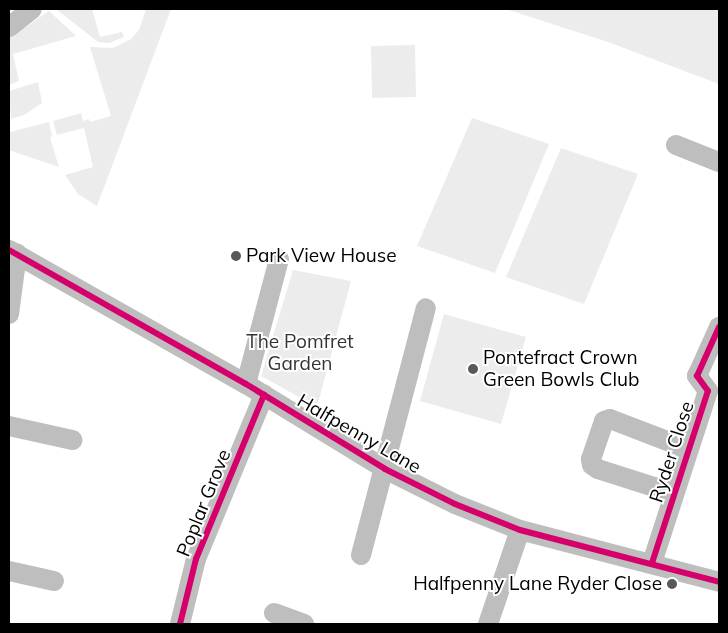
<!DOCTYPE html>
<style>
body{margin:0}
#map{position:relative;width:728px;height:633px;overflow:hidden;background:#fff;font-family:Mulish,sans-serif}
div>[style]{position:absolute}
.green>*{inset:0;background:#ececec}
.street>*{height:20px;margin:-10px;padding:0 10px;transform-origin:10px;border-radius:10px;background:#bebebe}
.cycleway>*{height:6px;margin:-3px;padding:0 3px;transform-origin:3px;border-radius:3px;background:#d6006c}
.dots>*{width:14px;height:14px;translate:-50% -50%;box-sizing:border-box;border:2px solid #fff;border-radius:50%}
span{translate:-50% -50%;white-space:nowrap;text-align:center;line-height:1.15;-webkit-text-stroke:4px #fff;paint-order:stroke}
.poi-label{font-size:19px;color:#000}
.left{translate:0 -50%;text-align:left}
.right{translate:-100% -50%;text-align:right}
.park-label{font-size:19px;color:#333}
.street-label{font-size:19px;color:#000}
.frame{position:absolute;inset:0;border:10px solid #000;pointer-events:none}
</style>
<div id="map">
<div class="green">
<div style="clip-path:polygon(56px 9px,92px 9px,100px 37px,122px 32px,124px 37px,109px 43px,98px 42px)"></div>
<div style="clip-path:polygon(146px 9px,171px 9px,97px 206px,78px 194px,65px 175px,93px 167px,84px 128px,57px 135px,53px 121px,81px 113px,83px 121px,89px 119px,90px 122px,111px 116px,90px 47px,113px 48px,131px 39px,139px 30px)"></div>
<div style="clip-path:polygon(506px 9px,719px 9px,719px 84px,608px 42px)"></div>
<div style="clip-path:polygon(49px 11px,76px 36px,13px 54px,19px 81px,9px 85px,9px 38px)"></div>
<div style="clip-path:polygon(415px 45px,416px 97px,372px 98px,371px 46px)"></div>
<div style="clip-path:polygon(38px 82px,42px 103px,24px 115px,11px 119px,9px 91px)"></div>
<div style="clip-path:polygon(472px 118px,549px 144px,495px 273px,417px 246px)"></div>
<div style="clip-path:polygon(49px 122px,52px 136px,50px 138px,59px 167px,9px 150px,10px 132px)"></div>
<div style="clip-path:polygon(561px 148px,638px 174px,584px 304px,506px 277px)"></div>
<div style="clip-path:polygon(293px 270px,351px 281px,317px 407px,261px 376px)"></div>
<div style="clip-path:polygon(444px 314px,526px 337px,501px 424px,420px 401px)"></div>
</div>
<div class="street">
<div style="left:9px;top:27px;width:29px;rotate:-38deg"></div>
<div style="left:676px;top:145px;width:46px;rotate:21.6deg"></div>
<div style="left:9px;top:250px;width:272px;rotate:29.5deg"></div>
<div style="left:246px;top:384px;width:163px;rotate:31.4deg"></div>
<div style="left:385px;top:469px;width:78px;rotate:26.6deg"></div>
<div style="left:455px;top:504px;width:70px;rotate:21.8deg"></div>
<div style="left:520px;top:530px;width:206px;rotate:14.6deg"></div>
<div style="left:9px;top:314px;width:61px;rotate:-82.4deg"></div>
<div style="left:246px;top:384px;width:129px;rotate:-75.2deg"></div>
<div style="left:9px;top:426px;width:65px;rotate:12.5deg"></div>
<div style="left:673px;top:493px;width:79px;rotate:-162.3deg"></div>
<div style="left:598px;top:469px;width:7px;rotate:-146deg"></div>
<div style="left:592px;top:465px;width:6px;rotate:-99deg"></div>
<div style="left:591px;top:459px;width:40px;rotate:-71.1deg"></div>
<div style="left:604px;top:421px;width:6px;rotate:-18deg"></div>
<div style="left:610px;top:419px;width:84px;rotate:21deg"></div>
<div style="left:361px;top:555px;width:255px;rotate:-75.3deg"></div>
<div style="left:652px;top:563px;width:181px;rotate:-72deg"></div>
<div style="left:708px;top:391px;width:19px;rotate:-126deg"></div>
<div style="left:697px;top:376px;width:54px;rotate:-65.8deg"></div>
<div style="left:9px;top:571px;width:46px;rotate:12.5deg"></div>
<div style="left:274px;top:613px;width:32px;rotate:20deg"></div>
<div style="left:180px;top:624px;width:67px;rotate:-76.2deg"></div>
<div style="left:196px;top:559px;width:178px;rotate:-67.5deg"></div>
<div style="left:488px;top:624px;width:99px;rotate:-71.2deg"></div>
</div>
<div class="cycleway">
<div style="left:9px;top:250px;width:272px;rotate:29.5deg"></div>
<div style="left:246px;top:384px;width:163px;rotate:31.4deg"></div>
<div style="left:385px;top:469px;width:78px;rotate:26.6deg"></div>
<div style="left:455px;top:504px;width:70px;rotate:21.8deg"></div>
<div style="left:520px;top:530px;width:206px;rotate:14.6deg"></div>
<div style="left:652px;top:563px;width:181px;rotate:-72deg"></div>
<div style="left:708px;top:391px;width:19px;rotate:-126deg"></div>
<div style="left:697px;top:376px;width:54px;rotate:-65.8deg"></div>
<div style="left:180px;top:624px;width:67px;rotate:-76.2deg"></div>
<div style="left:196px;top:559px;width:178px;rotate:-67.5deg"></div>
</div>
<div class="dots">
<div style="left:236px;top:256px;background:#595959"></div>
<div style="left:473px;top:369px;background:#595959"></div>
<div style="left:672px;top:584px;background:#595959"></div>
</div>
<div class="poi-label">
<span class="left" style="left:246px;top:256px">Park View House</span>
<span class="left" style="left:483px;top:369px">Pontefract Crown<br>Green Bowls Club</span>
<span class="right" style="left:662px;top:584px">Halfpenny Lane Ryder Close</span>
</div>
<div class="park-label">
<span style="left:300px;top:353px">The Pomfret<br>Garden</span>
</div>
<div class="street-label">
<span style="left:359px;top:434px;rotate:30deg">Halfpenny Lane</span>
<span style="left:672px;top:452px;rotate:-72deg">Ryder Close</span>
<span style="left:204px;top:503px;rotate:-68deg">Poplar Grove</span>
</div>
<div class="frame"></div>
</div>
